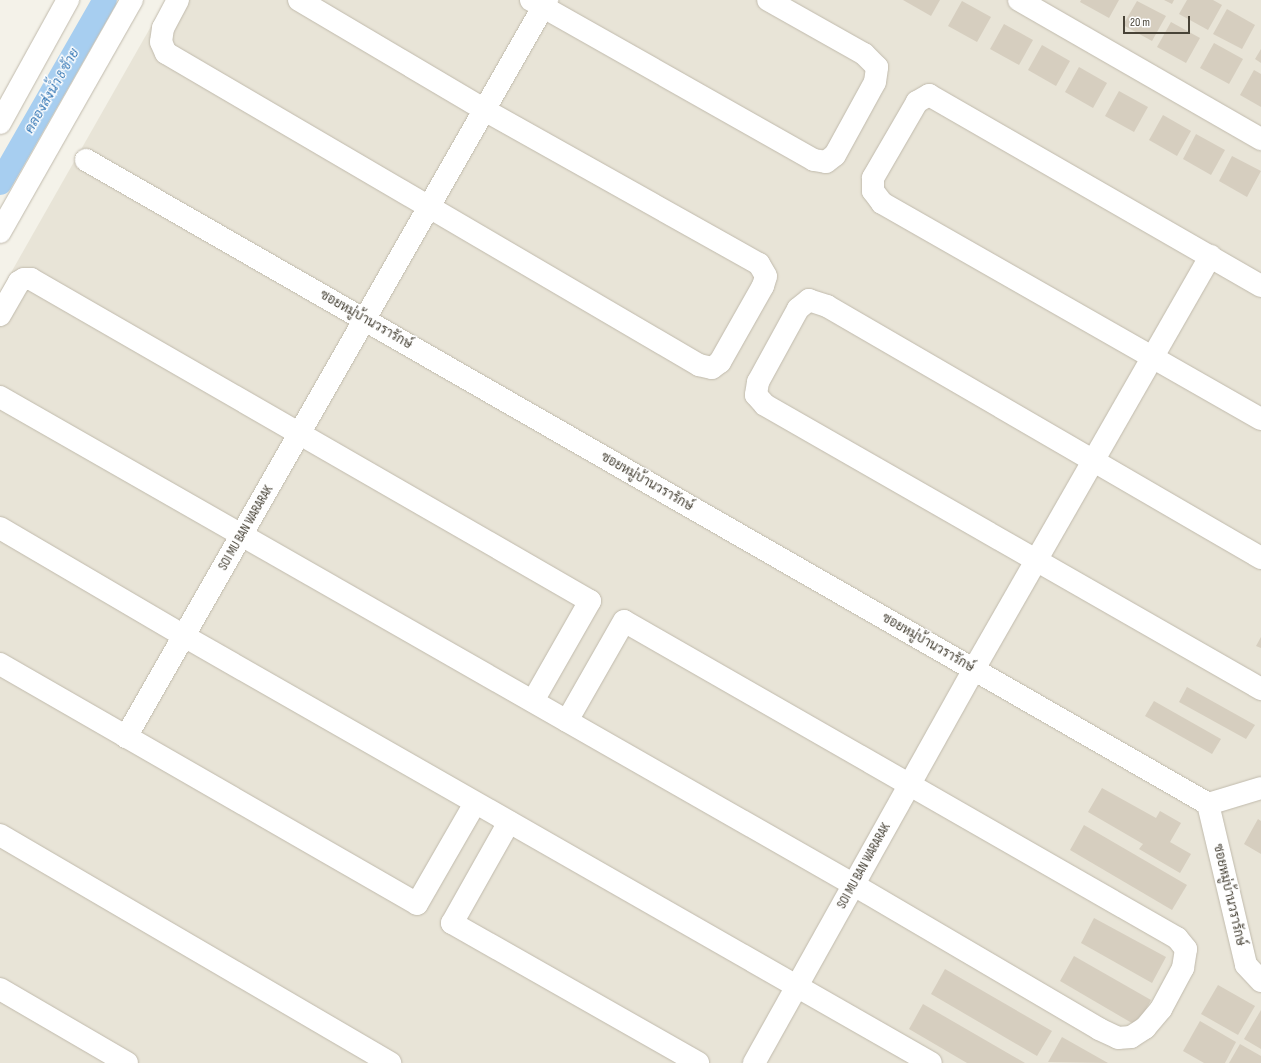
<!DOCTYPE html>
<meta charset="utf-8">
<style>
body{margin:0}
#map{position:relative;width:1261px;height:1063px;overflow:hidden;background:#f4f2e9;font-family:"Sofia Sans Condensed",Sarabun,sans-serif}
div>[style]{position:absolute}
.residential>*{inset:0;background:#e8e4d7}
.canal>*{height:24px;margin:-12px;padding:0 12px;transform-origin:12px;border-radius:12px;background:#a7cef0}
.building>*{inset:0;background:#d6cebf}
.roads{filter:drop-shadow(0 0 1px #c0baac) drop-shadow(0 0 1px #c0baac)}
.minor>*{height:22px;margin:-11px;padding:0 11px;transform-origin:11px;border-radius:11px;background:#fff}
span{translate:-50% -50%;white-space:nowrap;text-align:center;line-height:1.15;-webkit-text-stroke:3px #fff;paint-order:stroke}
.street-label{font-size:13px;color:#484337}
.water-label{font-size:14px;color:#3175b4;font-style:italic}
.scale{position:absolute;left:1123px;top:16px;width:67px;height:18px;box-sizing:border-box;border:2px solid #484337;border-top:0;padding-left:5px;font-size:12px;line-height:14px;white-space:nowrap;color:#484337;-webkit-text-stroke:3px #fff;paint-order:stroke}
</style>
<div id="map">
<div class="residential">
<div style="clip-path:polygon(166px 0,1261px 0,1261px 1063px,0 1063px,0 292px)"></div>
</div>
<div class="canal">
<div style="left:0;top:183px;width:211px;rotate:-60.2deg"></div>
</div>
<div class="building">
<div style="clip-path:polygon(903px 0,940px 0,931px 16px)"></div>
<div style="clip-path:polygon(1081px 0,1119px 0,1109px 18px,1080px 2px)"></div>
<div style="clip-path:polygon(1164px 0,1174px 0,1172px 4px)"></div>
<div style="clip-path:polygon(1187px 0,1213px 0,1222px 5px,1208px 30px,1179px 14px)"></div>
<div style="clip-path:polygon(962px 1px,991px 17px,977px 42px,948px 26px)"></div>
<div style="clip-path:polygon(1137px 1px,1166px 16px,1152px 41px,1123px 25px)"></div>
<div style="clip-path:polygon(1227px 9px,1255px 25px,1242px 49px,1213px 34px)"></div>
<div style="clip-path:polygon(1171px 22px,1200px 38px,1186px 63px,1157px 47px)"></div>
<div style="clip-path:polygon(1004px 24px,1033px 40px,1019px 65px,990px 49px)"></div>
<div style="clip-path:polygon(1214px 43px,1243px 59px,1229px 84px,1200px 68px)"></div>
<div style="clip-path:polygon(1042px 45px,1070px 61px,1056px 86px,1028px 70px)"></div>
<div style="clip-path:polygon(1261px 49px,1261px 63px,1255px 59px)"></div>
<div style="clip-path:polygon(1079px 67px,1107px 83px,1093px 108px,1065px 92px)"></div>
<div style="clip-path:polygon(1254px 70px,1261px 74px,1261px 107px,1240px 95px)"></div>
<div style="clip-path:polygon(1119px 91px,1148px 107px,1134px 132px,1105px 116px)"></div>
<div style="clip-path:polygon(1163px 115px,1191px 131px,1177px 156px,1149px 140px)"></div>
<div style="clip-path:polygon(1196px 134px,1225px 150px,1211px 175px,1183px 159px)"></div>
<div style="clip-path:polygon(1232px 156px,1261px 171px,1247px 197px,1219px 181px)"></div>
<div style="clip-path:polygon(1261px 637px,1261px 648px,1256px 646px)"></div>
<div style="clip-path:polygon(1187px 687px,1255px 725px,1246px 739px,1179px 702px)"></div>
<div style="clip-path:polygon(1154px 701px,1221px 739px,1212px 754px,1145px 716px)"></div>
<div style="clip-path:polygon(1102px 788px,1156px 818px,1160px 811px,1181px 823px,1170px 842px,1191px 854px,1180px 873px,1139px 849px,1143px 844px,1088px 812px)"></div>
<div style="clip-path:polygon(1258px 819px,1261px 821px,1261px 854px,1244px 844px)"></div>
<div style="clip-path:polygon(1084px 825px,1187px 885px,1172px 910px,1070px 850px)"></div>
<div style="clip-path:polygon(1094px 918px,1166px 957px,1152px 983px,1081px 943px)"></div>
<div style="clip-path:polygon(1074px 956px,1151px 1000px,1137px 1026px,1060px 981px)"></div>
<div style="clip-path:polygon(945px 969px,1052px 1031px,1037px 1056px,931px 994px)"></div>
<div style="clip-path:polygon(1218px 985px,1255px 1006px,1238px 1035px,1201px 1014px)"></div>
<div style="clip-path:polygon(923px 1004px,1025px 1063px,967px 1063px,909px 1029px)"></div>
<div style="clip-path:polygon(1261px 1010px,1261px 1049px,1244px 1039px)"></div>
<div style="clip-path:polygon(1200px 1021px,1236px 1042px,1225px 1063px,1204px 1063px,1183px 1051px)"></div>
<div style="clip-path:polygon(1062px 1037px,1108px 1063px,1048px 1062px)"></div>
<div style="clip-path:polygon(1240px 1044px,1261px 1056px,1261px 1063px,1229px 1063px)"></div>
</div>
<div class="roads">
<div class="minor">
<div style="left:178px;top:0;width:32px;rotate:118deg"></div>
<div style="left:163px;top:28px;width:14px;rotate:98deg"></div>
<div style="left:161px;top:42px;width:12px;rotate:66deg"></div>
<div style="left:166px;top:53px;width:618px;rotate:30.34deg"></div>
<div style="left:699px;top:365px;width:13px;rotate:13deg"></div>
<div style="left:712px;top:368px;width:10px;rotate:-37deg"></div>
<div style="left:720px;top:362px;width:87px;rotate:-60.5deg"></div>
<div style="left:763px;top:286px;width:10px;rotate:-73deg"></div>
<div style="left:766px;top:276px;width:14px;rotate:-120deg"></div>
<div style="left:759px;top:264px;width:314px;rotate:-150.7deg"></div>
<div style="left:485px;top:110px;width:216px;rotate:-149.4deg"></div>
<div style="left:531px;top:0;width:325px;rotate:29.5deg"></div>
<div style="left:814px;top:160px;width:12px;rotate:9deg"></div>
<div style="left:826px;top:162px;width:11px;rotate:-38deg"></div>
<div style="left:835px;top:155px;width:83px;rotate:-61.3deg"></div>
<div style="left:875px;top:82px;width:15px;rotate:-82deg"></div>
<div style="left:877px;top:67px;width:18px;rotate:-135deg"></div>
<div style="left:864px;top:54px;width:110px;rotate:-150.6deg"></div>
<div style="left:1019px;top:0;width:279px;rotate:29.9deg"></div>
<div style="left:0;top:123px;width:141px;rotate:-61.1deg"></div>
<div style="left:86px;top:160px;width:1294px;rotate:29.85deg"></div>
<div style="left:1208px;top:804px;width:165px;rotate:76.7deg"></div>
<div style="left:1246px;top:965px;width:22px;rotate:47deg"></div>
<div style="left:0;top:232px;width:267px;rotate:-60.4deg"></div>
<div style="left:1261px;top:286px;width:383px;rotate:-150.1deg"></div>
<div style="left:929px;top:95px;width:14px;rotate:150deg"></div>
<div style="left:917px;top:102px;width:88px;rotate:120.1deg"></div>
<div style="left:873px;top:178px;width:13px;rotate:90deg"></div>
<div style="left:873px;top:191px;width:15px;rotate:53deg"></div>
<div style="left:882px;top:203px;width:436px;rotate:29.7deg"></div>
<div style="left:0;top:315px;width:38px;rotate:-60deg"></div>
<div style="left:19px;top:282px;width:6px;rotate:-31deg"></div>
<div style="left:24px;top:279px;width:7px"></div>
<div style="left:31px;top:279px;width:645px;rotate:29.94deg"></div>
<div style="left:590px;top:601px;width:115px;rotate:119.7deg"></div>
<div style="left:0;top:397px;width:984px;rotate:29.74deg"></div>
<div style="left:854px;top:885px;width:284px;rotate:30.4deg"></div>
<div style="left:1099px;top:1029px;width:21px;rotate:25deg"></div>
<div style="left:1118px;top:1038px;width:13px;rotate:-4deg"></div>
<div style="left:1131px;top:1037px;width:17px;rotate:-33deg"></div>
<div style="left:1145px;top:1028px;width:25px;rotate:-50deg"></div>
<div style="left:1161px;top:1009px;width:47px;rotate:-61.8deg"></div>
<div style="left:1183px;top:968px;width:19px;rotate:-81deg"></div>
<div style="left:1186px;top:949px;width:14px;rotate:-129deg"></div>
<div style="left:1177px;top:938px;width:637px;rotate:-150.18deg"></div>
<div style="left:624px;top:621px;width:115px;rotate:119.7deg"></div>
<div style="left:0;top:528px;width:213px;rotate:30.4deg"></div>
<div style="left:184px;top:636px;width:860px;rotate:29.75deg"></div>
<div style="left:1261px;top:558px;width:502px;rotate:-149.86deg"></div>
<div style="left:827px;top:306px;width:19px;rotate:-162deg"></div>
<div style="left:809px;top:300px;width:14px;rotate:141deg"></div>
<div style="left:798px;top:309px;width:83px;rotate:118.7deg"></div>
<div style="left:758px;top:382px;width:13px;rotate:99deg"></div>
<div style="left:756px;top:395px;width:13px;rotate:48deg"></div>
<div style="left:765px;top:405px;width:572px;rotate:29.79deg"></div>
<div style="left:0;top:664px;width:481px;rotate:29.9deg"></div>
<div style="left:417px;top:904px;width:116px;rotate:-60.1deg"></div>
<div style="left:126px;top:737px;width:849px;rotate:-60.26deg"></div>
<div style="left:1208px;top:804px;width:55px;rotate:-16.8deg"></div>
<div style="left:509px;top:822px;width:116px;rotate:119.4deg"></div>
<div style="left:452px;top:923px;width:283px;rotate:29.6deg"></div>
<div style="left:0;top:835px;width:452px;rotate:30.3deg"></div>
<div style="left:0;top:989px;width:147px;rotate:30.2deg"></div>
<div style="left:754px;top:1063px;width:451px;rotate:-60.8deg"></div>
<div style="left:974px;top:669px;width:476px;rotate:-60.2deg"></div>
</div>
</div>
<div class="street-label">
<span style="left:366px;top:320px;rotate:30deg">ซอยหมู่บ้านวรารักษ์</span>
<span style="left:647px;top:482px;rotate:30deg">ซอยหมู่บ้านวรารักษ์</span>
<span style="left:246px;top:528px;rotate:-60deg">SOI MU BAN WARARAK</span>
<span style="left:928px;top:643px;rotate:30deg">ซอยหมู่บ้านวรารักษ์</span>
<span style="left:864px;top:866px;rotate:-61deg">SOI MU BAN WARARAK</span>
<span style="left:1229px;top:895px;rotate:77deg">ซอยหมู่บ้านวรารักษ์</span>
</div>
<div class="water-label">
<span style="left:52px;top:91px;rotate:-60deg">คลองส่งน้ำ 8 ซ้าย</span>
</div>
<div class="scale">20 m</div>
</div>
